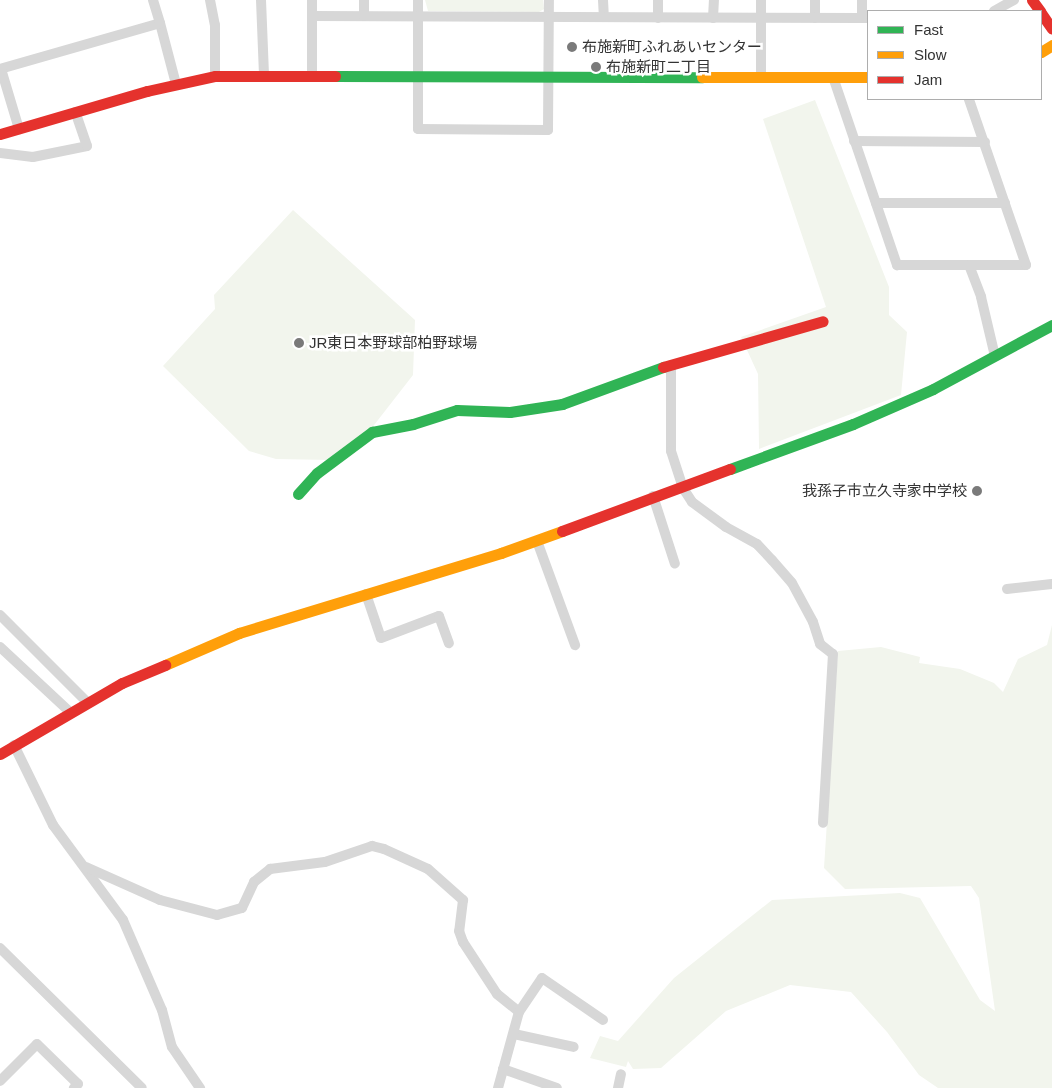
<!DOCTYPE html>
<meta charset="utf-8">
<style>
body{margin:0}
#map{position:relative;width:1052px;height:1088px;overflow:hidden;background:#fff;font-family:Helvetica,"Noto Sans JP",sans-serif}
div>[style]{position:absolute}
.green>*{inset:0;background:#f2f5ed}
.street>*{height:10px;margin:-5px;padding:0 5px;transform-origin:5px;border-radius:5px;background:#d7d7d7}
.fast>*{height:11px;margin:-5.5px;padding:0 5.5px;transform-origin:5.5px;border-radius:5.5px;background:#30b455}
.slow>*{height:11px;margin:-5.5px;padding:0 5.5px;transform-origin:5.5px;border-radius:5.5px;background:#ff9f0a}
.jam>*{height:11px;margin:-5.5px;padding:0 5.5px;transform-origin:5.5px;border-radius:5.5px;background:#e5322d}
.dots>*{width:14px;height:14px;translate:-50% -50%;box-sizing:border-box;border:2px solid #fff;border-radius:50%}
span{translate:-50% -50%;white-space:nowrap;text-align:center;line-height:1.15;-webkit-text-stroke:5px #fff;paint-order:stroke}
.poi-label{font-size:15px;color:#333}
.left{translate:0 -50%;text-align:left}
.right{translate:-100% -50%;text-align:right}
.legend{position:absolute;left:867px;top:10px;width:175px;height:90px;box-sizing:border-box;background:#fff;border:1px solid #adadad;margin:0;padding:6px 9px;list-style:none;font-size:15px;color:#333}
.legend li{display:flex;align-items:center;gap:10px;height:25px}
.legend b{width:25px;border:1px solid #adadad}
</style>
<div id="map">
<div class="green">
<div style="clip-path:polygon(425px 0,543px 0,544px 9px,539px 12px,428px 11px)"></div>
<div style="clip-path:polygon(815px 100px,889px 287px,889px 315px,907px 332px,901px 395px,759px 449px,758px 374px,741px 337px,826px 307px,763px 119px)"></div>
<div style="clip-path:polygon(293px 210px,415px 320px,413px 375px,364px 438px,332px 460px,276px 459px,249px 451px,163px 366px,215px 309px,214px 295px)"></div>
<div style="clip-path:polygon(1052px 625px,1052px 1088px,938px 1088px,919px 1075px,887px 1032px,851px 992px,790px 985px,726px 1011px,661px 1068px,633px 1069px,628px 1061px,626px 1067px,590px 1058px,600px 1036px,618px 1041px,674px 978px,772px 900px,900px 893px,920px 898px,980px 1000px,995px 1011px,979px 898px,971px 886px,845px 889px,824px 868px,838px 651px,881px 647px,920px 657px,919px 663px,960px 669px,994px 683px,1003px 692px,1018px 659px,1047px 645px)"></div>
</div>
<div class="street">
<div style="left:210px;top:0;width:25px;rotate:79deg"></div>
<div style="left:215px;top:25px;width:51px;rotate:90deg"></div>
<div style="left:261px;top:0;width:75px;rotate:87.7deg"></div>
<div style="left:418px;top:0;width:129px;rotate:90deg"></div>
<div style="left:418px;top:129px;width:130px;rotate:0.4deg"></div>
<div style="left:548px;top:130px;width:130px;rotate:-89.6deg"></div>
<div style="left:603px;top:0;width:17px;rotate:87deg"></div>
<div style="left:658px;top:0;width:18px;rotate:90deg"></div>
<div style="left:815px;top:0;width:18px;rotate:90deg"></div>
<div style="left:862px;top:0;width:18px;rotate:90deg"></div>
<div style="left:862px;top:18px;width:5px"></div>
<div style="left:994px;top:11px;width:23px;rotate:-29deg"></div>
<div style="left:313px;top:16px;width:549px;rotate:0.21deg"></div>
<div style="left:364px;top:16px;width:16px;rotate:-90deg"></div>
<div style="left:713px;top:18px;width:18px;rotate:-87deg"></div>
<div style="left:160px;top:23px;width:63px;rotate:75.3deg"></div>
<div style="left:0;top:69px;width:166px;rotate:-16deg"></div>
<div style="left:160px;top:23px;width:24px;rotate:-107deg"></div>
<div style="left:1px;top:69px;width:63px;rotate:73.3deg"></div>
<div style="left:312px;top:74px;width:74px;rotate:-90deg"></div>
<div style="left:761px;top:77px;width:77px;rotate:-90deg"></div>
<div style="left:833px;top:77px;width:199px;rotate:71.2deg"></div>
<div style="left:897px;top:265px;width:129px"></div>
<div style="left:1026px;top:265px;width:176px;rotate:-109deg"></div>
<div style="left:854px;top:141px;width:131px;rotate:0.4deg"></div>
<div style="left:0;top:153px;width:33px;rotate:7deg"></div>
<div style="left:33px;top:157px;width:55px;rotate:-11.5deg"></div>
<div style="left:87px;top:146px;width:36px;rotate:-109deg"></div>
<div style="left:876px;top:203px;width:129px"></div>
<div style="left:969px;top:265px;width:34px;rotate:69deg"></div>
<div style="left:981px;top:297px;width:61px;rotate:76.7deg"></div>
<div style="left:671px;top:365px;width:86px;rotate:90deg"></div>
<div style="left:671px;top:451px;width:36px;rotate:72deg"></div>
<div style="left:681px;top:485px;width:20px;rotate:57deg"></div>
<div style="left:692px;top:502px;width:42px;rotate:36.3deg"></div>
<div style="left:726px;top:527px;width:35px;rotate:29deg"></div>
<div style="left:757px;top:544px;width:22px;rotate:47deg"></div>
<div style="left:772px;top:560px;width:30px;rotate:49deg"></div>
<div style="left:792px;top:583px;width:44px;rotate:61.7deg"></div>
<div style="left:813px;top:622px;width:23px;rotate:72deg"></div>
<div style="left:820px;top:644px;width:16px;rotate:38deg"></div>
<div style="left:833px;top:654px;width:169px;rotate:93.4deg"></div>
<div style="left:653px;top:496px;width:71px;rotate:72.1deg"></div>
<div style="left:537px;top:541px;width:111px;rotate:69.9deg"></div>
<div style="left:1007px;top:589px;width:45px;rotate:-6.3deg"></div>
<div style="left:366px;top:594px;width:46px;rotate:71.2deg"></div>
<div style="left:381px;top:638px;width:62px;rotate:-20.8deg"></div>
<div style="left:439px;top:616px;width:29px;rotate:70deg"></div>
<div style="left:0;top:615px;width:123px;rotate:45deg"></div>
<div style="left:0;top:647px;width:96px;rotate:42.9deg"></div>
<div style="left:14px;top:745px;width:89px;rotate:64deg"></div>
<div style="left:53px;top:825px;width:118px;rotate:53.6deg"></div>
<div style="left:123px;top:920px;width:98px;rotate:66.6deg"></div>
<div style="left:162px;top:1010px;width:38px;rotate:75deg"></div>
<div style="left:172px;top:1047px;width:50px;rotate:55.7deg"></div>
<div style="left:86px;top:867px;width:81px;rotate:24deg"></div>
<div style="left:160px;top:900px;width:59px;rotate:14.7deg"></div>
<div style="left:217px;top:915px;width:26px;rotate:-16deg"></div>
<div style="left:242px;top:908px;width:29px;rotate:-65deg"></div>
<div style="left:254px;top:882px;width:21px;rotate:-39deg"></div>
<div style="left:270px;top:869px;width:55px;rotate:-7.3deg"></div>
<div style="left:325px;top:862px;width:50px;rotate:-18.8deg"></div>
<div style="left:372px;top:846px;width:12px;rotate:14deg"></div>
<div style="left:384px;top:849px;width:48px;rotate:24.4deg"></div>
<div style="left:428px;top:869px;width:47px;rotate:41.5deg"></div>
<div style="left:463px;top:900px;width:31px;rotate:97deg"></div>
<div style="left:459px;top:931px;width:12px;rotate:70deg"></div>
<div style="left:463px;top:942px;width:62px;rotate:56.8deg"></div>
<div style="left:497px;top:994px;width:28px;rotate:39deg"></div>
<div style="left:0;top:948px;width:199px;rotate:44.6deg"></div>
<div style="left:514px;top:1034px;width:61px;rotate:12.2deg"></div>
<div style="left:503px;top:1069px;width:57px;rotate:19.4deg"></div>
<div style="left:0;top:1081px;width:52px;rotate:-45deg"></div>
<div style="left:37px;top:1044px;width:57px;rotate:44.3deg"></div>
<div style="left:78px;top:1084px;width:6px;rotate:135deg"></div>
<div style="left:498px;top:1088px;width:79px;rotate:-74.6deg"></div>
<div style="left:519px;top:1012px;width:41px;rotate:-55.9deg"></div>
<div style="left:542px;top:978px;width:74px;rotate:34.5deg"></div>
<div style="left:618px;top:1088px;width:14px;rotate:-78deg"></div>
</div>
<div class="fast">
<div style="left:335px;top:76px;width:367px;rotate:0.2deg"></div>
<div style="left:730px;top:469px;width:131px;rotate:-20.1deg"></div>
<div style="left:853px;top:424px;width:87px;rotate:-23.6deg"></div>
<div style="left:933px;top:389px;width:135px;rotate:-28.3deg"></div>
<div style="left:298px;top:494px;width:28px;rotate:-48deg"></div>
<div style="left:317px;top:473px;width:69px;rotate:-36.7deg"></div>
<div style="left:372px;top:432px;width:42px;rotate:-11deg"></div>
<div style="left:413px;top:424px;width:46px;rotate:-17.7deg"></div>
<div style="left:457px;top:410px;width:53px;rotate:2.2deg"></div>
<div style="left:510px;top:412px;width:53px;rotate:-8.7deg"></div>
<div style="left:562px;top:404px;width:108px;rotate:-20.1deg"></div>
</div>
<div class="slow">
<div style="left:1041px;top:52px;width:13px;rotate:-32deg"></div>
<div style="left:702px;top:77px;width:166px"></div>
<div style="left:165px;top:665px;width:81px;rotate:-23.4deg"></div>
<div style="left:239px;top:633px;width:274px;rotate:-17deg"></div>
<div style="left:501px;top:553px;width:65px;rotate:-19.8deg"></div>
</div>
<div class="jam">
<div style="left:1032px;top:0;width:14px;rotate:54deg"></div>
<div style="left:1041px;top:13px;width:19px;rotate:55deg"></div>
<div style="left:0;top:134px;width:153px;rotate:-16.3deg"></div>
<div style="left:147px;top:91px;width:70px;rotate:-12.4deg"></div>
<div style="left:215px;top:76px;width:120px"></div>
<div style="left:663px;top:367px;width:166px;rotate:-16deg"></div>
<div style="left:562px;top:531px;width:179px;rotate:-20.3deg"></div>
<div style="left:0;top:754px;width:141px;rotate:-30.2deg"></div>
<div style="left:122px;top:683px;width:47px;rotate:-22.7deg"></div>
</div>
<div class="dots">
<div style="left:572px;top:47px;background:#7a7a7a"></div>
<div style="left:596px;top:67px;background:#7a7a7a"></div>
<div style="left:299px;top:343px;background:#7a7a7a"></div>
<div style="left:977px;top:491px;background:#7a7a7a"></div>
</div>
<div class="poi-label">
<span class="left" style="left:582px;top:47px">布施新町ふれあいセンター</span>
<span class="left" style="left:606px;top:67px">布施新町二丁目</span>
<span class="left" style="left:309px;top:343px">JR東日本野球部柏野球場</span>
<span class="right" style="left:967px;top:491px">我孫子市立久寺家中学校</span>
</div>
<ul class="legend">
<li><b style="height:6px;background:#30b455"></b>Fast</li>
<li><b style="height:6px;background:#ff9f0a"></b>Slow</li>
<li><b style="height:6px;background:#e5322d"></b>Jam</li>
</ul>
</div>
